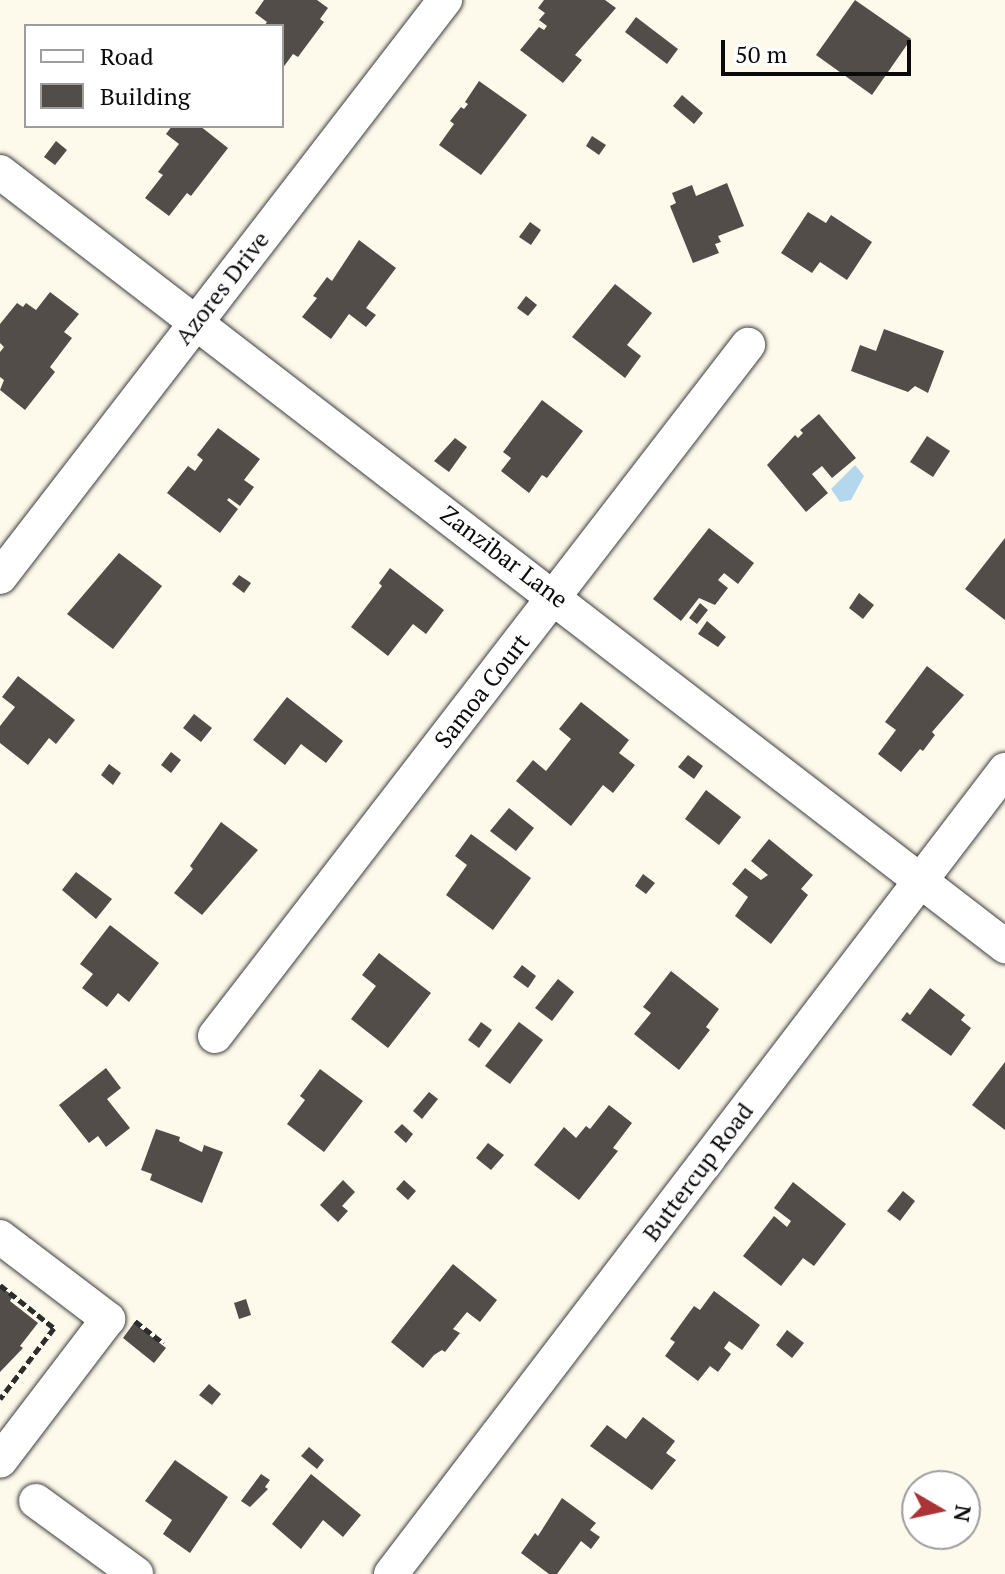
<!DOCTYPE html>
<style>
body{margin:0}
#map{position:relative;width:1005px;height:1574px;overflow:hidden;background:#fdfaeb;font-family:"PT Serif",serif}
div>[style]{position:absolute}
.water>*{inset:0;background:#b5d7ee}
.building>*{inset:0;background:#524d49}
.path>*{height:5px;margin-top:-2.5px;transform-origin:0;background:repeating-linear-gradient(90deg,#2d2d2d 0 8px,transparent 0 12px)}
.roads{filter:drop-shadow(0 0 2px #3e3e3e) drop-shadow(0 0 2px #3e3e3e)}
.minor>*{height:34px;margin:-17px;padding:0 17px;transform-origin:17px;border-radius:17px;background:#fff}
span{translate:-50% -50%;white-space:nowrap;text-align:center;line-height:1.15;-webkit-text-stroke:8px #fff;paint-order:stroke}
.street-label{font-size:24px;color:#0b0b0b}
.legend{position:absolute;left:24px;top:24px;width:260px;height:104px;box-sizing:border-box;background:#fff;border:2px solid #9d9d9d;margin:0;padding:10px 14px;list-style:none;font-size:24px;color:#0b0b0b}
.legend li{display:flex;align-items:center;gap:16px;height:40px}
.legend b{width:40px;border:2px solid #9d9d9d}
.north{position:absolute;left:901px;top:1470px;width:80px;height:80px;box-sizing:border-box;background:#fff;border:2px solid #9d9d9d;border-radius:50%;rotate:99deg;font-size:22px;font-weight:700;line-height:32px;text-align:center;color:#0b0b0b}
.north::after{content:'';display:block;margin:auto;width:28px;height:36px;background:#aa3435;clip-path:polygon(50% 0,100% 100%,50% 72%,0 100%)}
.scale{position:absolute;left:721px;top:40px;width:190px;height:36px;box-sizing:border-box;border:4px solid #0b0b0b;border-top:0;padding-left:10px;font-size:24px;line-height:28px;white-space:nowrap;color:#0b0b0b;-webkit-text-stroke:6px #fff;paint-order:stroke}
</style>
<div id="map">
<div class="water">
<div style="clip-path:polygon(855px 465px,864px 476px,851px 500px,840px 502px,831px 489px)"></div>
</div>
<div class="building">
<div style="clip-path:polygon(264px 0,317px 0,328px 8px,320px 19px,324px 22px,298px 57px,293px 54px,282px 69px,282px 26px,264px 26px,267px 22px,255px 13px)"></div>
<div style="clip-path:polygon(544px 0,605px 0,616px 8px,575px 55px,582px 60px,563px 83px,520px 50px,539px 27px,544px 30px,547px 26px,539px 20px,545px 13px,538px 8px)"></div>
<div style="clip-path:polygon(855px 0,911px 39px,872px 95px,816px 55px)"></div>
<div style="clip-path:polygon(636px 17px,678px 49px,667px 64px,625px 32px)"></div>
<div style="clip-path:polygon(479px 81px,527px 115px,481px 175px,439px 145px,454px 124px,450px 121px,461px 107px,464px 109px,468px 104px,465px 102px)"></div>
<div style="clip-path:polygon(682px 95px,703px 113px,694px 124px,673px 106px)"></div>
<div style="clip-path:polygon(172px 126px,200px 126px,228px 148px,191px 196px,187px 193px,169px 216px,145px 198px,163px 175px,158px 172px,179px 144px,166px 134px)"></div>
<div style="clip-path:polygon(592px 136px,606px 145px,599px 155px,586px 146px)"></div>
<div style="clip-path:polygon(56px 141px,67px 150px,55px 165px,44px 157px)"></div>
<div style="clip-path:polygon(727px 183px,744px 226px,718px 236px,721px 242px,715px 244px,719px 253px,693px 263px,670px 206px,676px 203px,672px 193px,692px 185px,696px 196px)"></div>
<div style="clip-path:polygon(808px 212px,826px 223px,831px 215px,872px 242px,847px 280px,820px 262px,812px 273px,781px 253px)"></div>
<div style="clip-path:polygon(530px 222px,541px 230px,531px 245px,519px 237px)"></div>
<div style="clip-path:polygon(359px 240px,396px 268px,366px 308px,376px 315px,366px 327px,349px 314px,331px 339px,302px 317px,317px 298px,313px 296px,327px 277px,332px 281px)"></div>
<div style="clip-path:polygon(615px 284px,652px 313px,627px 345px,641px 356px,625px 378px,572px 337px)"></div>
<div style="clip-path:polygon(50px 292px,79px 314px,64px 332px,72px 338px,50px 367px,55px 372px,25px 410px,0 390px,4px 380px,0 377px,0 352px,4px 347px,0 343px,0 324px,17px 303px,23px 307px,26px 303px,36px 310px)"></div>
<div style="clip-path:polygon(526px 296px,537px 305px,528px 316px,517px 308px)"></div>
<div style="clip-path:polygon(884px 329px,944px 351px,928px 393px,915px 386px,908px 392px,851px 371px,860px 345px,876px 351px)"></div>
<div style="clip-path:polygon(542px 400px,583px 431px,547px 478px,542px 475px,529px 493px,501px 471px,511px 458px,503px 452px)"></div>
<div style="clip-path:polygon(819px 414px,856px 458px,832px 478px,822px 466px,812px 474px,828px 493px,806px 512px,767px 465px,795px 435px,798px 438px,803px 433px,800px 430px)"></div>
<div style="clip-path:polygon(218px 428px,260px 459px,244px 480px,254px 487px,240px 506px,229px 498px,227px 500px,238px 509px,220px 533px,167px 493px,188px 466px,195px 471px,203px 460px,197px 455px)"></div>
<div style="clip-path:polygon(927px 436px,950px 451px,933px 477px,910px 462px)"></div>
<div style="clip-path:polygon(455px 438px,467px 447px,449px 472px,434px 461px)"></div>
<div style="clip-path:polygon(709px 528px,754px 563px,738px 584px,724px 573px,718px 580px,728px 588px,715px 605px,699px 598px,681px 621px,653px 599px)"></div>
<div style="clip-path:polygon(1005px 538px,1005px 620px,965px 589px)"></div>
<div style="clip-path:polygon(119px 553px,162px 586px,113px 649px,67px 614px)"></div>
<div style="clip-path:polygon(390px 568px,444px 610px,426px 634px,413px 624px,388px 656px,351px 627px,382px 586px,379px 583px)"></div>
<div style="clip-path:polygon(239px 575px,251px 583px,244px 593px,232px 584px)"></div>
<div style="clip-path:polygon(859px 593px,874px 605px,863px 619px,849px 608px)"></div>
<div style="clip-path:polygon(700px 603px,708px 610px,697px 624px,689px 618px)"></div>
<div style="clip-path:polygon(707px 621px,726px 637px,718px 647px,698px 634px)"></div>
<div style="clip-path:polygon(927px 666px,964px 695px,932px 732px,935px 735px,923px 751px,920px 749px,901px 772px,878px 754px,896px 730px,885px 722px)"></div>
<div style="clip-path:polygon(18px 676px,75px 720px,56px 744px,49px 738px,28px 765px,0 743px,0 726px,15px 707px,2px 697px)"></div>
<div style="clip-path:polygon(287px 697px,343px 741px,326px 763px,301px 744px,285px 765px,253px 740px)"></div>
<div style="clip-path:polygon(581px 702px,629px 740px,619px 753px,635px 765px,613px 793px,603px 785px,571px 826px,516px 781px,533px 760px,546px 771px,571px 739px,559px 729px)"></div>
<div style="clip-path:polygon(194px 714px,212px 728px,201px 742px,183px 728px)"></div>
<div style="clip-path:polygon(171px 752px,181px 760px,171px 773px,161px 765px)"></div>
<div style="clip-path:polygon(688px 755px,703px 766px,694px 779px,678px 767px)"></div>
<div style="clip-path:polygon(109px 764px,121px 773px,113px 785px,101px 775px)"></div>
<div style="clip-path:polygon(706px 790px,741px 817px,719px 845px,685px 819px)"></div>
<div style="clip-path:polygon(509px 808px,534px 828px,516px 851px,490px 831px)"></div>
<div style="clip-path:polygon(221px 822px,258px 850px,202px 915px,174px 893px,193px 869px,190px 866px)"></div>
<div style="clip-path:polygon(471px 834px,531px 878px,493px 930px,446px 895px,467px 865px,455px 856px)"></div>
<div style="clip-path:polygon(769px 839px,813px 875px,801px 889px,808px 895px,771px 944px,735px 916px,748px 897px,732px 884px,745px 868px,761px 880px,768px 875px,751px 861px)"></div>
<div style="clip-path:polygon(76px 872px,112px 899px,96px 919px,62px 890px)"></div>
<div style="clip-path:polygon(643px 874px,655px 883px,646px 894px,635px 886px)"></div>
<div style="clip-path:polygon(110px 925px,159px 963px,129px 1002px,118px 993px,107px 1007px,82px 988px,93px 974px,80px 964px)"></div>
<div style="clip-path:polygon(379px 953px,431px 993px,388px 1048px,351px 1019px,376px 986px,362px 975px)"></div>
<div style="clip-path:polygon(522px 965px,536px 976px,528px 988px,513px 977px)"></div>
<div style="clip-path:polygon(671px 971px,719px 1009px,706px 1027px,710px 1030px,679px 1070px,634px 1034px,651px 1013px,643px 1007px)"></div>
<div style="clip-path:polygon(558px 979px,574px 992px,552px 1021px,535px 1008px)"></div>
<div style="clip-path:polygon(930px 988px,965px 1015px,961px 1020px,971px 1028px,951px 1056px,901px 1020px,907px 1012px,910px 1015px)"></div>
<div style="clip-path:polygon(481px 1022px,492px 1030px,479px 1048px,468px 1040px)"></div>
<div style="clip-path:polygon(519px 1022px,543px 1040px,510px 1084px,485px 1066px)"></div>
<div style="clip-path:polygon(1005px 1062px,1005px 1130px,972px 1105px)"></div>
<div style="clip-path:polygon(106px 1068px,121px 1088px,107px 1099px,130px 1128px,106px 1147px,98px 1136px,89px 1143px,59px 1105px)"></div>
<div style="clip-path:polygon(320px 1069px,363px 1101px,324px 1152px,287px 1124px,305px 1100px,300px 1096px)"></div>
<div style="clip-path:polygon(429px 1092px,438px 1099px,422px 1119px,413px 1111px)"></div>
<div style="clip-path:polygon(609px 1105px,632px 1123px,613px 1148px,618px 1151px,579px 1200px,534px 1165px,564px 1127px,576px 1138px,586px 1126px,590px 1129px)"></div>
<div style="clip-path:polygon(402px 1124px,413px 1134px,406px 1143px,394px 1132px)"></div>
<div style="clip-path:polygon(156px 1129px,180px 1137px,179px 1141px,202px 1152px,204px 1145px,223px 1152px,202px 1203px,150px 1180px,152px 1174px,141px 1170px)"></div>
<div style="clip-path:polygon(488px 1143px,504px 1155px,491px 1170px,476px 1158px)"></div>
<div style="clip-path:polygon(343px 1180px,355px 1192px,342px 1206px,348px 1211px,338px 1222px,320px 1205px)"></div>
<div style="clip-path:polygon(404px 1180px,416px 1191px,408px 1200px,396px 1189px)"></div>
<div style="clip-path:polygon(793px 1182px,846px 1224px,814px 1266px,803px 1258px,781px 1286px,743px 1256px,774px 1216px,787px 1227px,791px 1221px,774px 1208px)"></div>
<div style="clip-path:polygon(903px 1191px,915px 1201px,900px 1221px,887px 1211px)"></div>
<div style="clip-path:polygon(453px 1264px,497px 1300px,480px 1322px,467px 1312px,453px 1329px,460px 1333px,445px 1352px,442px 1350px,434px 1355px,423px 1368px,391px 1342px)"></div>
<div style="clip-path:polygon(0 1286px,13px 1296px,10px 1301px,38px 1323px,20px 1346px,23px 1348px,0 1372px)"></div>
<div style="clip-path:polygon(714px 1291px,760px 1325px,742px 1350px,729px 1341px,724px 1348px,731px 1354px,718px 1372px,710px 1366px,698px 1381px,665px 1356px,675px 1342px,670px 1339px,694px 1306px,700px 1310px)"></div>
<div style="clip-path:polygon(246px 1299px,251px 1315px,239px 1319px,234px 1303px)"></div>
<div style="clip-path:polygon(134px 1323px,166px 1348px,154px 1363px,123px 1338px)"></div>
<div style="clip-path:polygon(787px 1330px,804px 1343px,792px 1358px,776px 1345px)"></div>
<div style="clip-path:polygon(209px 1384px,221px 1394px,212px 1405px,199px 1395px)"></div>
<div style="clip-path:polygon(643px 1417px,675px 1441px,666px 1453px,676px 1460px,652px 1490px,590px 1446px,607px 1425px,626px 1439px)"></div>
<div style="clip-path:polygon(309px 1447px,324px 1460px,317px 1469px,301px 1456px)"></div>
<div style="clip-path:polygon(175px 1460px,228px 1497px,190px 1553px,163px 1534px,172px 1520px,145px 1501px)"></div>
<div style="clip-path:polygon(261px 1474px,270px 1480px,265px 1487px,268px 1489px,250px 1507px,241px 1501px)"></div>
<div style="clip-path:polygon(311px 1474px,361px 1515px,343px 1537px,323px 1520px,301px 1549px,272px 1524px)"></div>
<div style="clip-path:polygon(562px 1498px,596px 1523px,590px 1530px,600px 1537px,591px 1549px,581px 1541px,557px 1574px,549px 1574px,521px 1553px,535px 1533px,538px 1536px)"></div>
</div>
<div class="path">
<div style="left:0;top:1285px;width:69px;rotate:38.5deg"></div>
<div style="left:54px;top:1328px;width:89px;rotate:127.3deg"></div>
<div style="left:135px;top:1321px;width:36px;rotate:38deg"></div>
</div>
<div class="roads">
<div class="minor">
<div style="left:0;top:172px;width:1269px;rotate:37.6deg"></div>
<div style="left:0;top:577px;width:729px;rotate:-52.36deg"></div>
<div style="left:215px;top:1036px;width:873px;rotate:-52.36deg"></div>
<div style="left:0;top:1237px;width:136px;rotate:37.2deg"></div>
<div style="left:108px;top:1319px;width:178px;rotate:127.3deg"></div>
<div style="left:36px;top:1501px;width:124px;rotate:36.1deg"></div>
<div style="left:391px;top:1574px;width:1012px;rotate:-52.63deg"></div>
</div>
</div>
<div class="street-label">
<span style="left:222px;top:288px;rotate:-52deg">Azores Drive</span>
<span style="left:504px;top:557px;rotate:37deg">Zanzibar Lane</span>
<span style="left:482px;top:691px;rotate:-52deg">Samoa Court</span>
<span style="left:698px;top:1172px;rotate:-53deg">Buttercup Road</span>
</div>
<ul class="legend">
<li><b style="height:10px;background:#fff"></b>Road</li>
<li><b style="height:22px;background:#524d49"></b>Building</li>
</ul>
<div class="north">N</div>
<div class="scale">50 m</div>
</div>
